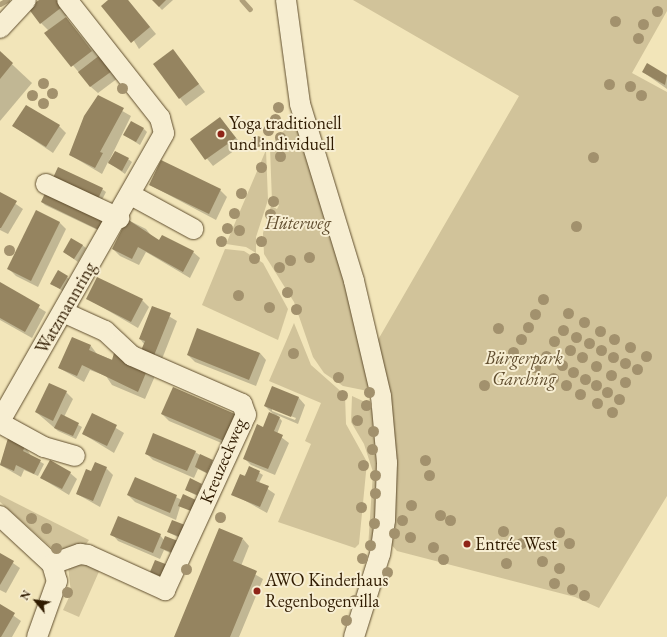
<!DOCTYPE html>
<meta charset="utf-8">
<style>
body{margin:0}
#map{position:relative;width:667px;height:637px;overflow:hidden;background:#f2e5b9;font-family:"EB Garamond",serif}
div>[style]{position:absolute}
.green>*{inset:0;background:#d1c39a}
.shadow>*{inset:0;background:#0003}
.stream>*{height:4.5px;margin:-2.25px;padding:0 2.25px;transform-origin:2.25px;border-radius:2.25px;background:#b0a07a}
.building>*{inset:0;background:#958460}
.roads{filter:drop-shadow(0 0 1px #604e2e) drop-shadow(0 0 1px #604e2e)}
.minor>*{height:20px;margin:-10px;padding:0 10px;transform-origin:10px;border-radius:10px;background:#f7eed2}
.trees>*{width:11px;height:11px;margin:-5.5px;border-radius:50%;background:#a2916d}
.dots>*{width:11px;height:11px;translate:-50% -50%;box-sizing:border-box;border:2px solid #f7eed2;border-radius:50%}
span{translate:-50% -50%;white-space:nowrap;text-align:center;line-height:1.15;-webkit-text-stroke:4px #f7eed2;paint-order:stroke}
.poi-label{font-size:18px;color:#301b00}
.left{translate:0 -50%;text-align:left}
.park-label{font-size:18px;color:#604d2e;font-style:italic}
.street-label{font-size:18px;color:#301b00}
.north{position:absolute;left:16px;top:581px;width:40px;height:40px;-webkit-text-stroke:3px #f7eed2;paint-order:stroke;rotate:299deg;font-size:11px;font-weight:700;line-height:16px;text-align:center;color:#301b00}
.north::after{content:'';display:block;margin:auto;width:14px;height:18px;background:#301b00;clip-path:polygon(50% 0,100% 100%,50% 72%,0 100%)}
</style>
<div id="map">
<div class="green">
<div style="clip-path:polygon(353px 0,667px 0,667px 11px,632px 73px,667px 92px,667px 496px,599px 608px,575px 597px,397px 551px,388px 541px,375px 345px,519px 96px)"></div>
<div style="clip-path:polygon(298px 114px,372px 385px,368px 391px,343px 386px,324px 373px,313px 357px,294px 302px,264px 254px,263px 233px,271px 206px,277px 209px,279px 205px,272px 202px,270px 147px)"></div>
<div style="clip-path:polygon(266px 150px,268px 200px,256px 237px,256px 253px,246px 247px,226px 244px)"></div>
<div style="clip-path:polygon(225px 249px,244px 251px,263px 263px,288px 309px,278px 340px,202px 305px)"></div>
<div style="clip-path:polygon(294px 323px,311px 365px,345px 395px,346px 424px,367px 462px,359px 544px,355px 548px,278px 522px,311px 444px,305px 441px,321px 403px,269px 381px)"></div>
<div style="clip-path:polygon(352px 396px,376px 407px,381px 488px,372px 550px,368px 548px,373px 472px,364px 444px,351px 422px)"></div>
<div style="clip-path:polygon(0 495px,89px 540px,84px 547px,54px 550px,0 502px)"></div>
<div style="clip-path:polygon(75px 562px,101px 567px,79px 617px,63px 610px,71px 593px,68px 566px)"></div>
</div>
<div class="shadow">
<div style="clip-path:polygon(41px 0,57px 0,68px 15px,65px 17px,118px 78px,98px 93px,91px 87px,46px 33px,49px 31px,41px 23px)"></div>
<div style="clip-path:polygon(109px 0,128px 0,156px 34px,139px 49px)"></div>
<div style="clip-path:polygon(153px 0,173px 0,162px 10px)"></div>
<div style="clip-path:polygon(173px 50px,205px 92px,186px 106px,154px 64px)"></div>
<div style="clip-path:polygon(0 53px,32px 83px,0 121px)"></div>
<div style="clip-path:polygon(647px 65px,667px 76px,667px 89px,643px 72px)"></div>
<div style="clip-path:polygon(98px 97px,131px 116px,109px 161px,116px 152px,128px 159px,132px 162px,125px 174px,108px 162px,102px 174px,70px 155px)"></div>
<div style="clip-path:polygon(220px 118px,242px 145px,213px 166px,191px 139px)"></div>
<div style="clip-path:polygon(13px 126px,59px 126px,66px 133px,53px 153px)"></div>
<div style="clip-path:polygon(144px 129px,147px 132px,140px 145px,124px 135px)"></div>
<div style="clip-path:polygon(56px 183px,102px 189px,106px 192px,100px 204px)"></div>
<div style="clip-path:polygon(150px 185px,220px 190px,227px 197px,216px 220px)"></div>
<div style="clip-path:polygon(47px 190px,104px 233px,45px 205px,42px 202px)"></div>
<div style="clip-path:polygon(0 193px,23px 209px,8px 234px,0 230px)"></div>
<div style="clip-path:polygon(128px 220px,146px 229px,153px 238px,193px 252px,200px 258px,190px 278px,146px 252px,139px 265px,120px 256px,113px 249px)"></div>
<div style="clip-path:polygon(59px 222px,66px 229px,38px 287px,16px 276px,9px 269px)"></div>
<div style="clip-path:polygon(82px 245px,86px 248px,78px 262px,64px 252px)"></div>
<div style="clip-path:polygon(67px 277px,70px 280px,64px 292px,51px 283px)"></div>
<div style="clip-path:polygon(0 283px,46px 312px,32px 338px,0 320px)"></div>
<div style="clip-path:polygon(88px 299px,142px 300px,149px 307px,138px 328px)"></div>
<div style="clip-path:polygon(153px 307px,177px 321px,160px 364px,140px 339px)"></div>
<div style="clip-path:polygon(91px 346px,97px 354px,155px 376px,145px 399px,112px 385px,106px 376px,90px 370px,84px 382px,59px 368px)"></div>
<div style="clip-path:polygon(260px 353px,266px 360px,256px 386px,195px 362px,188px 355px)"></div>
<div style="clip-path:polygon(66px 392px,73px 399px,64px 417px,82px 427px,76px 439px,58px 431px,36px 412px)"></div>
<div style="clip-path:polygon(evenodd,299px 398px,305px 405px,298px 424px,277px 415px,282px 421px,277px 434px,289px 443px,275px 475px,251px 465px,244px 458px,267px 430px,274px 415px,265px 406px,299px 398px,272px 409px,296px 418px,295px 420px,272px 411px,272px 409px)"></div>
<div style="clip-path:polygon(93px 414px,124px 433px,114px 453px,83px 434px)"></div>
<div style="clip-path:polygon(162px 414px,235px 415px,241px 421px,231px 447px,169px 421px)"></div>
<div style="clip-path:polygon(9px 439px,25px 446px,31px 456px,44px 464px,38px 476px,24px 470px,21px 477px,0 465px)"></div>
<div style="clip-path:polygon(195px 452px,215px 464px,210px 475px,198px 469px,194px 478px,153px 460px,146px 453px)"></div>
<div style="clip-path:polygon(250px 467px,263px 475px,259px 483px,275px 494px,267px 513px,233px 494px)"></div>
<div style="clip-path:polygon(106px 468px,113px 475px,100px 507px,77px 494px,92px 472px)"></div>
<div style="clip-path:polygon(70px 473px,77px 479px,69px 495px,41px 478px)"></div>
<div style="clip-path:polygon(136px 478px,182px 500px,176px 520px,135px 502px,128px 495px)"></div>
<div style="clip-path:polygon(190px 480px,205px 488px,201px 498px,186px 490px)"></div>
<div style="clip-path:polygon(184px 526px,183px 540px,168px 532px)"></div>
<div style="clip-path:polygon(112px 534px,160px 535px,176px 556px,164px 550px,160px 559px,118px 541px)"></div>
<div style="clip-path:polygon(243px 539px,249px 546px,241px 566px,263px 579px,239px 637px,175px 637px)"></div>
<div style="clip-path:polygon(0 554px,20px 568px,6px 593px,0 590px)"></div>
<div style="clip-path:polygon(0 606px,21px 621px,12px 637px,0 637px)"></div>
</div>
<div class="stream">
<div style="left:242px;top:0;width:12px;rotate:48deg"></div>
<div style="left:0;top:4px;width:8px;rotate:-30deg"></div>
</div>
<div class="building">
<div style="clip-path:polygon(39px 0,56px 0,62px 7px,40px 24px,28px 8px)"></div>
<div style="clip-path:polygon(108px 0,128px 0,150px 27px,131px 43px,101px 6px)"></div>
<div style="clip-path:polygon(152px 0,166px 0,159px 7px)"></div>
<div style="clip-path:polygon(66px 17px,92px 51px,71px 67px,44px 33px)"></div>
<div style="clip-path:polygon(173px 49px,199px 84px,179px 99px,153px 64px)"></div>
<div style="clip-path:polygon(0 51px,13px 63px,0 79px)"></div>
<div style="clip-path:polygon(100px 55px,112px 71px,90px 87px,78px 72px)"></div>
<div style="clip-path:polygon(647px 63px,667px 75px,665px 85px,642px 72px)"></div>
<div style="clip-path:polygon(98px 95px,124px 108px,100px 152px,103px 153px,95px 168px,69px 155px,84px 116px)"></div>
<div style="clip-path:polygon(26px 105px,60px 125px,46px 147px,12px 126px)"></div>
<div style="clip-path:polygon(220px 117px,236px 138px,205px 160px,190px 139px)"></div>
<div style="clip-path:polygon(131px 121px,144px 128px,136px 142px,123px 135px)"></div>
<div style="clip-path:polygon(115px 151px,129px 158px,122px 171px,108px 163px)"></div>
<div style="clip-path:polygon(161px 160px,221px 189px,209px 214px,149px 185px)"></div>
<div style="clip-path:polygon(58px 167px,103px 188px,97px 201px,52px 180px)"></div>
<div style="clip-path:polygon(47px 189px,107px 217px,101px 231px,41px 202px)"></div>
<div style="clip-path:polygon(0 192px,17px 201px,1px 228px,0 228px)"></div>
<div style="clip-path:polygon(36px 210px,60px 222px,31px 281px,7px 269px)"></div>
<div style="clip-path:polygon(127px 219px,159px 240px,162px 235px,194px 251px,183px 272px,138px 247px,132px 259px,112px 249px)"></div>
<div style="clip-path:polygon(71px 238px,83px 245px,74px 259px,63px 252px)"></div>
<div style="clip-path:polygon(58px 270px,68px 276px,60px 289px,50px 284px)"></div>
<div style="clip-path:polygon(97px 277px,143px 299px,131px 322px,86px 299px)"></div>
<div style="clip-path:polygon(0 282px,40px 305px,25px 332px,0 318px)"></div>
<div style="clip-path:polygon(152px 306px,171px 313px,153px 358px,140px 353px,145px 341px,139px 339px)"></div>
<div style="clip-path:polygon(197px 328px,260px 353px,249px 380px,187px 355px)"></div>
<div style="clip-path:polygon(72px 337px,91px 345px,89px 350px,112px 360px,114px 353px,148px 368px,138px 392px,82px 365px,77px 376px,58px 368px)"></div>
<div style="clip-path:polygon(49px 383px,67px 391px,53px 421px,35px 412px)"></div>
<div style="clip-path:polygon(272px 386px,299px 397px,291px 417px,264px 406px)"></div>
<div style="clip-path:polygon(173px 387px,235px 414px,224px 441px,161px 414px)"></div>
<div style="clip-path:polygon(269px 412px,280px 417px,274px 431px,283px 435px,268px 469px,243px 459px,257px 424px,263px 427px)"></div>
<div style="clip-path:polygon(92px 413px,117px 425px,107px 446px,82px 434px)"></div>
<div style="clip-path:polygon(61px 414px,79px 423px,73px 436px,54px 428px)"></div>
<div style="clip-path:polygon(153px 433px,196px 451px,187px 471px,145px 454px)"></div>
<div style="clip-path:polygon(8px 438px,25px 446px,23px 451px,41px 460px,34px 474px,16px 465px,14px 471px,0 465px)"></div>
<div style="clip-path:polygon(200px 454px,213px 460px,207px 473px,195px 467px)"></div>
<div style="clip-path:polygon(50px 460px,71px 472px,62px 489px,40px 478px)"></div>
<div style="clip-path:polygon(95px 462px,107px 467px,93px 501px,76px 494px,86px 469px,91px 471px)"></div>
<div style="clip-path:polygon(249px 466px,260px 471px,256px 481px,269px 486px,260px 507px,231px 495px,240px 474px,245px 476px)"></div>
<div style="clip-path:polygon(135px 477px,177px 495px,170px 513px,127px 495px)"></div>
<div style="clip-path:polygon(190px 478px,202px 484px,197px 495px,185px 490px)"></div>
<div style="clip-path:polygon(183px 494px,196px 500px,191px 511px,178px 506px)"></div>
<div style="clip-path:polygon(118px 516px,161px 534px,153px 553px,110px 535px)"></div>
<div style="clip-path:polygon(172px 520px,185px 525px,180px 537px,167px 532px)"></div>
<div style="clip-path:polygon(219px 528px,243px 538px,233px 561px,257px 571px,230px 637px,174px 637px)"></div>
<div style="clip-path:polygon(165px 536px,178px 541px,173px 553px,160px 548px)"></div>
<div style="clip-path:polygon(0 553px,14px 561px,0 585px)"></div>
<div style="clip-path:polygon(155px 560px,168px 565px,162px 577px,150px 572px)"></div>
<div style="clip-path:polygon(0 604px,15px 613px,1px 637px,0 637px)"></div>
</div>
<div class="roads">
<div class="minor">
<div style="left:286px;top:0;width:105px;rotate:82.3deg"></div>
<div style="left:300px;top:104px;width:185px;rotate:73deg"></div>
<div style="left:354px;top:281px;width:118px;rotate:76.8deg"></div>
<div style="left:381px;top:396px;width:67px;rotate:84.9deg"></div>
<div style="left:387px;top:463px;width:57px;rotate:92deg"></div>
<div style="left:385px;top:520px;width:34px;rotate:98deg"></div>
<div style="left:380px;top:554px;width:87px;rotate:107.4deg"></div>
<div style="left:0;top:28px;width:38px;rotate:-47deg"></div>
<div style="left:46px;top:184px;width:81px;rotate:25deg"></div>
<div style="left:131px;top:195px;width:71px;rotate:28.7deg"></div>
<div style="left:0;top:421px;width:331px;rotate:-60.3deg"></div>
<div style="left:164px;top:133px;width:16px;rotate:-105deg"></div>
<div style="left:160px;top:118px;width:150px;rotate:-128.2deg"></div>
<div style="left:0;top:423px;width:50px;rotate:28.6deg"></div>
<div style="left:44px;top:447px;width:32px;rotate:16deg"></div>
<div style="left:0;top:516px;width:71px;rotate:42.7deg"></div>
<div style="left:52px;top:564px;width:18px;rotate:74deg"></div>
<div style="left:57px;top:581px;width:59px;rotate:109.7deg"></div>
<div style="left:52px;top:564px;width:30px;rotate:-20deg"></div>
<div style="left:80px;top:554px;width:8px;rotate:7deg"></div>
<div style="left:88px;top:555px;width:85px;rotate:24.4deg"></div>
<div style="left:165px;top:590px;width:193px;rotate:-65.2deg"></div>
<div style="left:246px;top:415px;width:12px;rotate:-110deg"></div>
<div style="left:242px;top:404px;width:120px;rotate:-156.4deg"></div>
<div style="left:132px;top:356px;width:37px;rotate:-137deg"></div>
<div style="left:105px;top:331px;width:46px;rotate:-155.7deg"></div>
</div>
</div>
<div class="trees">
<div style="left:657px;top:11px"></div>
<div style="left:615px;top:21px"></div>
<div style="left:643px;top:24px"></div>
<div style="left:638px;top:38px"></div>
<div style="left:43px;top:83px"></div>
<div style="left:609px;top:84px"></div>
<div style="left:630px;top:86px"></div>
<div style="left:122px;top:88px"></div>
<div style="left:52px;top:93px"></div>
<div style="left:32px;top:95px"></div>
<div style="left:641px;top:95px"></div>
<div style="left:43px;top:103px"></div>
<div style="left:278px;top:107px"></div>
<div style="left:275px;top:119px"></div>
<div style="left:268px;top:130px"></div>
<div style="left:280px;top:137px"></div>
<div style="left:257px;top:141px"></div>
<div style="left:280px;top:156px"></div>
<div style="left:593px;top:157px"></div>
<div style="left:261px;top:167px"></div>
<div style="left:241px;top:193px"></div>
<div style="left:273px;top:201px"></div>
<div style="left:234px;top:213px"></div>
<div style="left:270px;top:214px"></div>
<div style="left:576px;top:226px"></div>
<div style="left:227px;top:228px"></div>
<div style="left:239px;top:230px"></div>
<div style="left:221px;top:241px"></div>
<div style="left:261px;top:241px"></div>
<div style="left:9px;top:250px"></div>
<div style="left:309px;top:257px"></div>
<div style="left:254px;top:258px"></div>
<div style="left:290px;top:260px"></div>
<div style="left:279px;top:267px"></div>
<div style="left:287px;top:292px"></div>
<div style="left:238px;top:295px"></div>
<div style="left:543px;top:299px"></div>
<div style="left:269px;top:307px"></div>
<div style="left:296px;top:309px"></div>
<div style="left:568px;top:313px"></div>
<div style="left:535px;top:314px"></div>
<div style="left:584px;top:322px"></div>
<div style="left:528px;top:327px"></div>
<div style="left:498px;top:328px"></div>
<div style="left:563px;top:330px"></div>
<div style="left:600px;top:331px"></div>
<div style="left:576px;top:337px"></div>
<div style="left:521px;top:339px"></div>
<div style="left:614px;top:339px"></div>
<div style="left:554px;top:341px"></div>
<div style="left:589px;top:343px"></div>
<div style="left:630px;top:347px"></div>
<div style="left:570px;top:350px"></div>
<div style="left:601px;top:350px"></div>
<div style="left:513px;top:352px"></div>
<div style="left:293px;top:353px"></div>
<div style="left:546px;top:356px"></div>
<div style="left:646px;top:356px"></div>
<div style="left:582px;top:357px"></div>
<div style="left:613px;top:357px"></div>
<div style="left:625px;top:363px"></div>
<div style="left:562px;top:365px"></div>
<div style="left:596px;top:366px"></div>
<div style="left:535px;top:367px"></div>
<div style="left:637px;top:369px"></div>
<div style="left:573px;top:372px"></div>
<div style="left:611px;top:375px"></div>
<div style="left:338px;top:377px"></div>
<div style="left:553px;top:378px"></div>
<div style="left:585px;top:379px"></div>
<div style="left:625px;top:382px"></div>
<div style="left:484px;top:385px"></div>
<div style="left:566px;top:385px"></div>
<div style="left:596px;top:385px"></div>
<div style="left:369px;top:392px"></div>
<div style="left:607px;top:392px"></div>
<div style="left:580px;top:394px"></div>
<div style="left:342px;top:395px"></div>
<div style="left:619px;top:399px"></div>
<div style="left:597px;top:403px"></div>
<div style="left:366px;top:405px"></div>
<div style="left:612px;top:412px"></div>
<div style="left:357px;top:420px"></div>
<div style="left:373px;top:431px"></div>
<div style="left:372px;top:449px"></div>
<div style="left:425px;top:460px"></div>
<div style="left:363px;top:465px"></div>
<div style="left:375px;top:475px"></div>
<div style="left:429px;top:475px"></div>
<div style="left:375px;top:493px"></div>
<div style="left:411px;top:505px"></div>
<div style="left:361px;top:507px"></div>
<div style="left:440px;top:515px"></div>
<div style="left:220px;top:517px"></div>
<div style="left:31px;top:518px"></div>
<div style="left:402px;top:520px"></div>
<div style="left:450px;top:520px"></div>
<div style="left:374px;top:523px"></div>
<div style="left:46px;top:528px"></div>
<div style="left:503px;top:531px"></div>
<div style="left:559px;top:532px"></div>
<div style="left:394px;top:533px"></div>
<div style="left:410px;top:537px"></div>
<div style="left:521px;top:543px"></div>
<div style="left:569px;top:543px"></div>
<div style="left:370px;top:545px"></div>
<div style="left:550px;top:545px"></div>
<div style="left:433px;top:547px"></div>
<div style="left:56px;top:548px"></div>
<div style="left:362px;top:558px"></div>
<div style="left:443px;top:559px"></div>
<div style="left:542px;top:561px"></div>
<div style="left:506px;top:563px"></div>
<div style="left:559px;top:568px"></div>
<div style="left:186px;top:569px"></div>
<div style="left:387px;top:572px"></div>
<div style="left:358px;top:581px"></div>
<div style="left:554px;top:583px"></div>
<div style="left:572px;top:589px"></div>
<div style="left:67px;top:592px"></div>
<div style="left:584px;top:595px"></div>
<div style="left:354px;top:600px"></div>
<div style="left:346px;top:620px"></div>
</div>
<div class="dots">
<div style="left:221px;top:134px;background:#8f2418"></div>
<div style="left:467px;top:544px;background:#8f2418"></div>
<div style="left:257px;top:591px;background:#8f2418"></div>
</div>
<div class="poi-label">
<span class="left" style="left:229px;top:134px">Yoga traditionell<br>und individuell</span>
<span class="left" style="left:475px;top:544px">Entrée West</span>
<span class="left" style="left:265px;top:591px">AWO Kinderhaus<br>Regenbogenvilla</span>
</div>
<div class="park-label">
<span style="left:298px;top:223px">Hüterweg</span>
<span style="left:524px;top:369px">Bürgerpark<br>Garching</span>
</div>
<div class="street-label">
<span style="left:66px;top:308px;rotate:-60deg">Watzmannring</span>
<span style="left:223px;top:461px;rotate:-67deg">Kreuzeckweg</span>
</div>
<div class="north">N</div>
</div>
